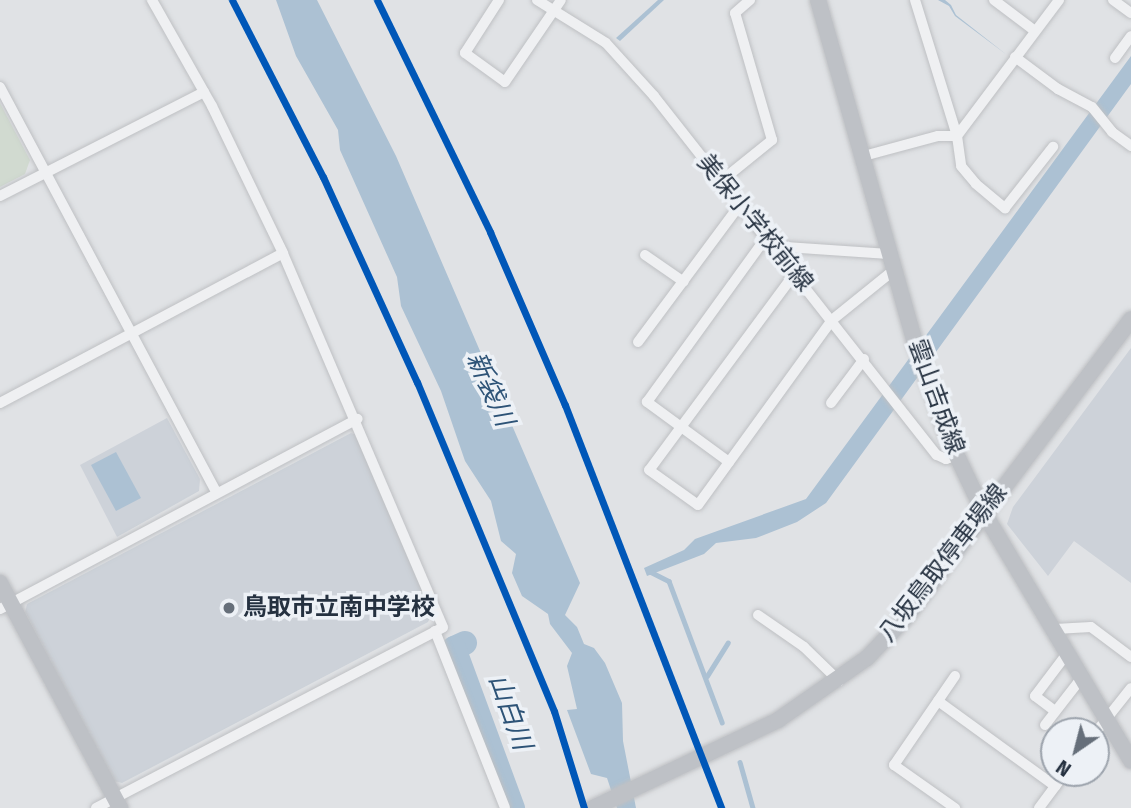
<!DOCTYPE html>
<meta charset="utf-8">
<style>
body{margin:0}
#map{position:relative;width:1131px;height:808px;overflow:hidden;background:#e0e2e5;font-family:"Fira Sans","Noto Sans JP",sans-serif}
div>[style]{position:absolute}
.built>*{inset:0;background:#cdd2d9}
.green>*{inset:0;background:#d1dad0}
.water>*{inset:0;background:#acc1d3}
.stream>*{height:4.5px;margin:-2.25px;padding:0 2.25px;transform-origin:2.25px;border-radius:2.25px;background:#acc1d3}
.river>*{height:24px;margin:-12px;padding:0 12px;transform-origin:12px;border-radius:12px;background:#acc1d3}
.roads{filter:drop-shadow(0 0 2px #bec0c3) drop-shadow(0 0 2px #bec0c3)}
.street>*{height:10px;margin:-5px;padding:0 5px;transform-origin:5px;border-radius:5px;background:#eff0f2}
.secondary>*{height:16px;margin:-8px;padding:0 8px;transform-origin:8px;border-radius:8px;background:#bec1c6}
.cycleway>*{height:7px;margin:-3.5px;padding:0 3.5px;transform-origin:3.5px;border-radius:3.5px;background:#0057b8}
.dots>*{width:19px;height:19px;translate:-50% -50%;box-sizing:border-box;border:4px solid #edf1f6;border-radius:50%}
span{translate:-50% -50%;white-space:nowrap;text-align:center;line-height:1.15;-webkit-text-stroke:7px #edf1f6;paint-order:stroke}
.street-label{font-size:24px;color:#253140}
.poi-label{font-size:24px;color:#253140;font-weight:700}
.left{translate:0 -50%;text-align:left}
.water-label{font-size:26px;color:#2d5377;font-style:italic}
.north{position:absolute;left:1040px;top:717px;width:70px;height:70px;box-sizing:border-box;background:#edf1f6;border:2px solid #9da4ad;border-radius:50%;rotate:215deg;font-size:19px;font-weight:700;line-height:28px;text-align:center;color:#253140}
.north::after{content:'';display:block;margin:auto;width:24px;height:32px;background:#666f7a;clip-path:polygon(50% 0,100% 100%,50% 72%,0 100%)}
</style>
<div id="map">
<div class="built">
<div style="clip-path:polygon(1131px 348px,1131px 583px,1074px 541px,1048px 576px,1007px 524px,1013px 507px)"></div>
<div style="clip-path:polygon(167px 418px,200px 479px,199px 491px,117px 537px,80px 465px)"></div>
<div style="clip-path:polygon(351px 433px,359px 436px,433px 612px,428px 622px,122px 783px,114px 781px,25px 612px,27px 604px)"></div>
</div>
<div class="green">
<div style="clip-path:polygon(0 103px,30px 160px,25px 174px,0 187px)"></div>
</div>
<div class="water">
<div style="clip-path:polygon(276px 0,317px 0,396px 156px,580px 583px,565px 615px,577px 627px,584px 644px,594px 648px,605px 663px,622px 703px,623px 741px,636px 808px,617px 808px,607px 778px,591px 774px,567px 710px,577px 709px,567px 666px,572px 653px,550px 624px,548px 614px,522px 596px,512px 573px,516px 554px,501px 541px,491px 501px,465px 461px,441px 391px,401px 306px,397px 277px,340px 150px,338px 130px,296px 56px)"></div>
<div style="clip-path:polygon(658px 0,664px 0,620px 41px,616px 38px)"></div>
<div style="clip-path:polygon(938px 0,945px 0,951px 5px,956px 15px,1007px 55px,955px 16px,949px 6px)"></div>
<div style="clip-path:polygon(1131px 56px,1131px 84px,826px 503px,797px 522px,756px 538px,716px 543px,704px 554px,647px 576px,644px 568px,684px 550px,695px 539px,806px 499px)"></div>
<div style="clip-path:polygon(116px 452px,141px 498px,116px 511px,91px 465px)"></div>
</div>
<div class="stream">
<div style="left:651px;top:572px;width:20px;rotate:27deg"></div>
<div style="left:669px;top:581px;width:151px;rotate:69.4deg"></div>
<div style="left:707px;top:676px;width:39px;rotate:-58deg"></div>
<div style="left:740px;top:762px;width:48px;rotate:74.2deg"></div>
</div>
<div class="river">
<div style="left:465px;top:643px;width:12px;rotate:156deg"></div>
<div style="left:454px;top:648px;width:171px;rotate:69.8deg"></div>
</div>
<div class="roads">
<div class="street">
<div style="left:499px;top:0;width:63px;rotate:122.7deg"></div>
<div style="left:465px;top:53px;width:49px;rotate:35.9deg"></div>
<div style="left:505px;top:82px;width:99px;rotate:-55.7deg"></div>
<div style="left:537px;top:0;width:81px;rotate:31.9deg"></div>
<div style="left:606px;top:43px;width:72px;rotate:47.8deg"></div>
<div style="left:654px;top:96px;width:457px;rotate:51.8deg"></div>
<div style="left:937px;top:455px;width:10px;rotate:24deg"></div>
<div style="left:946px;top:459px;width:10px;rotate:-17deg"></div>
<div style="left:915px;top:0;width:142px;rotate:72.8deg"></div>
<div style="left:957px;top:136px;width:30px;rotate:82deg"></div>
<div style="left:961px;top:166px;width:23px;rotate:50deg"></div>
<div style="left:976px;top:184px;width:38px;rotate:40deg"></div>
<div style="left:1005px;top:208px;width:78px;rotate:-51.8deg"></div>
<div style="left:994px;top:0;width:51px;rotate:37.1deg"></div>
<div style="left:1113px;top:0;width:22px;rotate:36deg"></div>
<div style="left:1015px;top:57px;width:54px;rotate:36.7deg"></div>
<div style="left:1058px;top:89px;width:38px;rotate:28deg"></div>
<div style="left:1092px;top:107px;width:32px;rotate:51deg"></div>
<div style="left:1112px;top:132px;width:24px;rotate:36deg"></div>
<div style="left:1115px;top:58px;width:27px;rotate:-54deg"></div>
<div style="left:0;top:87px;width:460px;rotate:61.9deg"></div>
<div style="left:860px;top:157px;width:81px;rotate:-15.1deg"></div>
<div style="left:938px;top:136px;width:19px"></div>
<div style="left:957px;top:136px;width:170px;rotate:-53.1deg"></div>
<div style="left:720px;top:182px;width:67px;rotate:-38.9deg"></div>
<div style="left:772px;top:140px;width:132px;rotate:-106.2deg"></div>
<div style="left:735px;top:13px;width:20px;rotate:-41deg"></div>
<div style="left:0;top:196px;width:229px;rotate:-27deg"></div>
<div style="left:771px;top:246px;width:118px;rotate:3.9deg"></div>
<div style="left:645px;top:255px;width:47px;rotate:34.7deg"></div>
<div style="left:795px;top:273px;width:245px;rotate:126.5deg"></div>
<div style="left:649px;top:470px;width:60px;rotate:35.5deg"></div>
<div style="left:698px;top:505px;width:228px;rotate:-54.1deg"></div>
<div style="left:832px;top:320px;width:80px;rotate:-38.9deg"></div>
<div style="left:638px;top:342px;width:169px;rotate:-53.4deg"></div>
<div style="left:0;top:403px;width:320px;rotate:-27.9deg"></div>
<div style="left:831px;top:403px;width:55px;rotate:-53.1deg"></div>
<div style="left:729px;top:462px;width:102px;rotate:-143.8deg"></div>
<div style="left:647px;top:402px;width:201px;rotate:-54.1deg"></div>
<div style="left:0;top:609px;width:405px;rotate:-28deg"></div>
<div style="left:758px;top:615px;width:56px;rotate:34.8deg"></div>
<div style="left:804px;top:647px;width:49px;rotate:44.2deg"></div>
<div style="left:1055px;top:629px;width:36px;rotate:-3deg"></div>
<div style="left:1091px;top:627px;width:50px;rotate:36.9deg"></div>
<div style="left:435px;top:631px;width:190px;rotate:68.4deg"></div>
<div style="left:955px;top:676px;width:108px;rotate:124.4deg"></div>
<div style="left:894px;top:765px;width:75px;rotate:35.2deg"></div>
<div style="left:938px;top:701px;width:145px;rotate:36deg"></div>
<div style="left:1055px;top:711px;width:25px;rotate:-143deg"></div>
<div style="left:1035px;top:696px;width:56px;rotate:-52.9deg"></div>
<div style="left:1045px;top:725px;width:62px;rotate:-52.2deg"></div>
<div style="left:1096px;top:732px;width:56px;rotate:-51.5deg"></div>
<div style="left:96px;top:808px;width:391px;rotate:-27.5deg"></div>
<div style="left:443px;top:627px;width:407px;rotate:-113.2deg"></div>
<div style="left:283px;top:253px;width:163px;rotate:-115.8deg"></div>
<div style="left:212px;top:106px;width:122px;rotate:-119.5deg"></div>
<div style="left:1039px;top:808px;width:44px;rotate:-53.4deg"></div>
</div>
<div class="secondary">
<div style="left:818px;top:0;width:356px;rotate:74.2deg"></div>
<div style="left:915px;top:343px;width:97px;rotate:70.8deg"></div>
<div style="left:947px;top:435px;width:86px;rotate:64.6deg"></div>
<div style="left:984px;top:513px;width:288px;rotate:59.3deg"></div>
<div style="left:0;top:583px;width:255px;rotate:61.9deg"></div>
<div style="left:593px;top:808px;width:205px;rotate:-25.4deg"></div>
<div style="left:778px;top:720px;width:108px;rotate:-34.9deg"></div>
<div style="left:867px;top:658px;width:57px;rotate:-46.4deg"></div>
<div style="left:906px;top:617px;width:373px;rotate:-52.9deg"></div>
</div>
</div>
<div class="cycleway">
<div style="left:232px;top:0;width:199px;rotate:62.8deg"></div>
<div style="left:323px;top:177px;width:226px;rotate:65.4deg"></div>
<div style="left:417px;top:382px;width:356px;rotate:67.4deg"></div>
<div style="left:554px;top:711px;width:102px;rotate:72.8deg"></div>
<div style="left:377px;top:0;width:258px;rotate:64deg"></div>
<div style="left:490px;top:232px;width:189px;rotate:66.6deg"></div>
<div style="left:565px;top:405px;width:432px;rotate:68.8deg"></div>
</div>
<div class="dots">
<div style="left:229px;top:608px;background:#666f7a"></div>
</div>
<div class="street-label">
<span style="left:755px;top:223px;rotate:51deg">美保小学校前線</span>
<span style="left:936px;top:397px;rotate:70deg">雲山吉成線</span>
<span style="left:943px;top:563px;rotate:-52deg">八坂鳥取停車場線</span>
</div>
<div class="poi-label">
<span class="left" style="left:243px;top:608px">鳥取市立南中学校</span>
</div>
<div class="water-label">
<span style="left:490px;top:389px;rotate:66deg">新袋川</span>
<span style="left:510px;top:712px;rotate:70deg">山白川</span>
</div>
<div class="north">N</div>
</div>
